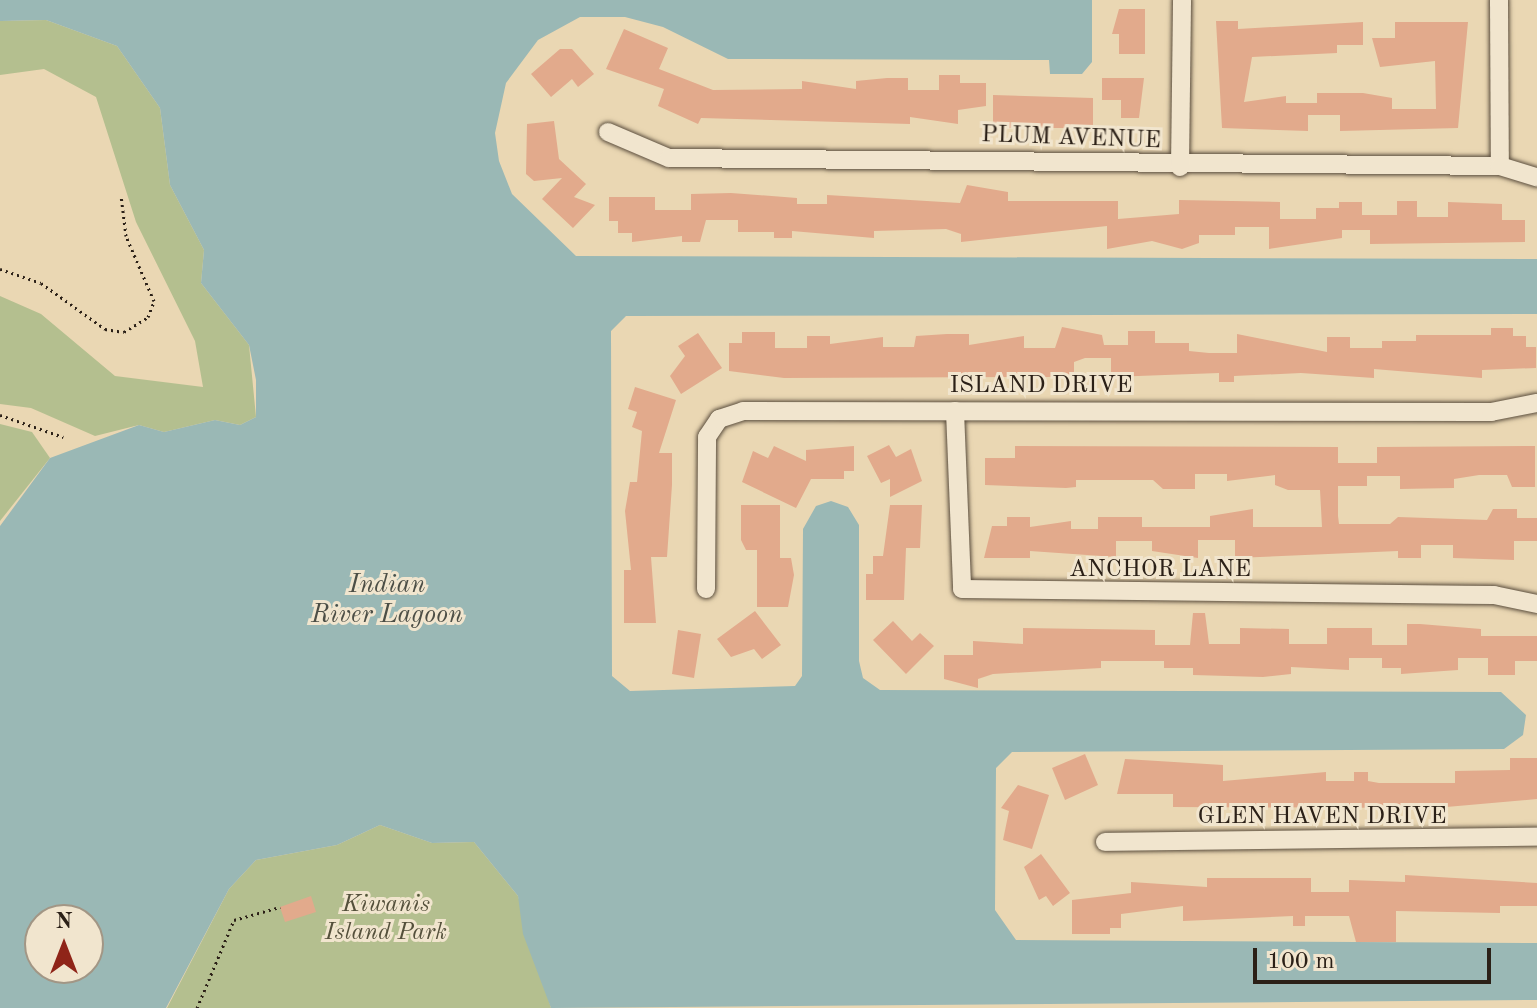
<!DOCTYPE html>
<style>
body{margin:0}
#map{position:relative;width:1537px;height:1008px;overflow:hidden;background:#ead7b3;font-family:"Old Standard TT",serif}
div>[style]{position:absolute}
.green>*{inset:0;background:#b4bf8f}
.water>*{inset:0;background:#9ab8b5}
.building>*{inset:0;background:#e2aa8c}
.path>*{height:3px;margin-top:-1.5px;transform-origin:0;background:repeating-linear-gradient(90deg,#2b2017 0 2px,transparent 0 6px)}
.roads{filter:drop-shadow(0 0 2px #5b4e3e) drop-shadow(0 0 2px #5b4e3e)}
.minor>*{height:18px;margin:-9px;padding:0 9px;transform-origin:9px;border-radius:9px;background:#f1e5ce}
span{translate:-50% -50%;white-space:nowrap;text-align:center;line-height:1.15;-webkit-text-stroke:6px #f1e5ce;paint-order:stroke}
.street-label{font-size:24px;color:#2b2017}
.park-label{font-size:24px;color:#54503b;font-style:italic}
.water-label{font-size:26px;color:#4c4e46;font-style:italic}
.north{position:absolute;left:24px;top:904px;width:80px;height:80px;box-sizing:border-box;background:#f1e5ce;border:2px solid #a29685;border-radius:50%;rotate:0deg;font-size:22px;font-weight:700;line-height:32px;text-align:center;color:#2b2017}
.north::after{content:'';display:block;margin:auto;width:28px;height:36px;background:#8f2418;clip-path:polygon(50% 0,100% 100%,50% 72%,0 100%)}
.scale{position:absolute;left:1253px;top:948px;width:238px;height:36px;box-sizing:border-box;border:4px solid #2b2017;border-top:0;padding-left:10px;font-size:24px;line-height:28px;white-space:nowrap;color:#2b2017;-webkit-text-stroke:6px #f1e5ce;paint-order:stroke}
</style>
<div id="map">
<div class="green">
<div style="clip-path:polygon(46px 20px,117px 46px,160px 108px,170px 185px,204px 250px,201px 283px,249px 345px,256px 417px,240px 425px,215px 420px,164px 432px,139px 425px,95px 436px,31px 408px,0 404px,0 296px,41px 314px,115px 376px,203px 387px,195px 341px,136px 222px,96px 97px,44px 69px,0 75px,0 21px)"></div>
<div style="clip-path:polygon(0 424px,32px 432px,50px 458px,0 521px)"></div>
<div style="clip-path:polygon(380px 825px,432px 843px,474px 842px,518px 896px,551px 1008px,167px 1008px,229px 889px,256px 860px,337px 845px)"></div>
</div>
<div class="water">
<div style="clip-path:polygon(evenodd,0 0,1092px 0,1092px 62px,1082px 74px,1050px 74px,1049px 60px,728px 59px,663px 27px,625px 17px,580px 17px,538px 40px,506px 83px,495px 133px,499px 161px,512px 194px,576px 256px,1537px 259px,1537px 314px,626px 316px,611px 331px,612px 676px,630px 691px,795px 686px,802px 676px,803px 529px,816px 506px,831px 501px,848px 507px,859px 525px,859px 661px,863px 678px,880px 690px,1501px 692px,1526px 715px,1523px 735px,1504px 749px,1012px 752px,996px 768px,995px 910px,1016px 940px,1537px 943px,1537px 1000px,551px 1008px,523px 934px,518px 896px,474px 842px,432px 843px,380px 825px,337px 845px,256px 860px,229px 889px,166px 1008px,0 1008px,0 526px,50px 458px,139px 425px,164px 432px,215px 420px,240px 425px,256px 417px,256px 380px,249px 345px,201px 283px,204px 250px,170px 185px,160px 108px,117px 46px,46px 20px,0 21px,0 0,40px 920px,88px 920px,88px 968px,40px 968px,40px 920px)"></div>
</div>
<div class="building">
<div style="clip-path:polygon(1119px 9px,1145px 9px,1145px 54px,1119px 54px,1119px 34px,1112px 34px)"></div>
<div style="clip-path:polygon(1216px 21px,1238px 21px,1238px 29px,1363px 22px,1363px 45px,1337px 45px,1337px 53px,1252px 57px,1244px 102px,1286px 96px,1286px 103px,1317px 103px,1317px 93px,1363px 93px,1392px 98px,1392px 109px,1436px 109px,1435px 61px,1380px 67px,1372px 38px,1395px 38px,1395px 22px,1468px 22px,1458px 128px,1340px 131px,1340px 115px,1308px 115px,1308px 131px,1222px 128px)"></div>
<div style="clip-path:polygon(624px 29px,668px 48px,659px 69px,713px 90px,802px 89px,802px 81px,856px 89px,856px 81px,887px 78px,908px 78px,908px 90px,939px 90px,939px 75px,960px 75px,960px 83px,986px 83px,986px 106px,958px 110px,958px 124px,910px 117px,910px 124px,701px 118px,698px 124px,658px 106px,664px 89px,606px 69px)"></div>
<div style="clip-path:polygon(560px 49px,572px 49px,594px 74px,578px 87px,572px 79px,551px 97px,531px 74px)"></div>
<div style="clip-path:polygon(1102px 78px,1144px 78px,1139px 118px,1121px 118px,1121px 100px,1102px 100px)"></div>
<div style="clip-path:polygon(993px 95px,1093px 98px,1093px 128px,993px 128px)"></div>
<div style="clip-path:polygon(554px 121px,559px 159px,586px 184px,574px 197px,595px 205px,573px 228px,542px 199px,562px 178px,534px 181px,526px 174px,527px 124px)"></div>
<div style="clip-path:polygon(967px 185px,1008px 192px,1008px 201px,1118px 201px,1118px 219px,1179px 214px,1179px 200px,1280px 202px,1280px 219px,1316px 219px,1316px 208px,1339px 208px,1339px 202px,1362px 202px,1362px 215px,1397px 215px,1397px 201px,1417px 201px,1417px 217px,1448px 217px,1448px 202px,1502px 204px,1502px 220px,1525px 220px,1525px 242px,1370px 244px,1370px 230px,1342px 230px,1342px 238px,1269px 249px,1269px 227px,1235px 227px,1235px 235px,1199px 235px,1199px 243px,1182px 249px,1152px 241px,1107px 249px,1107px 226px,961px 242px,961px 234px,946px 229px,874px 231px,874px 238px,792px 231px,792px 238px,774px 238px,774px 232px,738px 232px,738px 220px,706px 220px,700px 242px,682px 242px,682px 236px,632px 242px,632px 233px,618px 233px,618px 221px,609px 221px,609px 197px,655px 197px,655px 210px,691px 210px,691px 194px,731px 193px,797px 198px,797px 204px,827px 204px,827px 195px,960px 203px)"></div>
<div style="clip-path:polygon(1062px 327px,1102px 335px,1104px 345px,1128px 345px,1128px 331px,1155px 331px,1155px 343px,1189px 343px,1189px 351px,1209px 353px,1237px 353px,1237px 334px,1327px 352px,1327px 337px,1350px 337px,1350px 348px,1382px 348px,1382px 341px,1416px 341px,1416px 335px,1491px 335px,1491px 328px,1513px 328px,1513px 336px,1526px 336px,1526px 347px,1536px 347px,1536px 368px,1482px 370px,1482px 378px,1374px 369px,1374px 378px,1301px 373px,1234px 376px,1234px 382px,1219px 382px,1219px 373px,1111px 377px,1111px 358px,1085px 358px,1074px 362px,1074px 376px,1047px 377px,784px 378px,729px 371px,729px 343px,742px 343px,742px 332px,775px 332px,775px 348px,807px 348px,807px 336px,830px 336px,830px 344px,883px 337px,883px 347px,914px 347px,916px 336px,947px 334px,969px 334px,969px 345px,1024px 336px,1024px 348px,1055px 348px)"></div>
<div style="clip-path:polygon(698px 333px,722px 368px,681px 394px,670px 376px,685px 356px,678px 346px)"></div>
<div style="clip-path:polygon(635px 387px,676px 400px,659px 453px,672px 453px,672px 485px,667px 557px,651px 557px,656px 623px,624px 623px,624px 570px,631px 570px,625px 511px,630px 482px,637px 482px,642px 431px,632px 427px,637px 412px,628px 409px)"></div>
<div style="clip-path:polygon(889px 445px,896px 457px,911px 449px,922px 481px,890px 497px,890px 479px,881px 483px,867px 456px)"></div>
<div style="clip-path:polygon(774px 446px,806px 461px,806px 450px,854px 446px,854px 471px,844px 471px,844px 479px,811px 479px,796px 508px,742px 482px,753px 451px,768px 458px)"></div>
<div style="clip-path:polygon(1015px 446px,1338px 447px,1338px 463px,1377px 463px,1377px 447px,1535px 446px,1535px 487px,1512px 487px,1507px 475px,1479px 475px,1454px 479px,1454px 488px,1400px 489px,1400px 476px,1367px 476px,1367px 486px,1338px 486px,1338px 516px,1339px 524px,1390px 524px,1398px 517px,1487px 520px,1493px 509px,1517px 509px,1517px 518px,1537px 518px,1537px 541px,1514px 541px,1514px 560px,1453px 558px,1453px 545px,1421px 545px,1421px 558px,1398px 558px,1398px 551px,1235px 558px,1235px 540px,1198px 540px,1198px 558px,1152px 551px,1152px 541px,1116px 541px,1116px 557px,1030px 551px,1030px 558px,984px 558px,992px 526px,1007px 526px,1007px 517px,1030px 517px,1030px 527px,1071px 521px,1071px 529px,1098px 529px,1098px 517px,1142px 517px,1142px 527px,1210px 527px,1210px 516px,1253px 509px,1253px 527px,1322px 527px,1320px 490px,1288px 490px,1275px 485px,1275px 475px,1227px 481px,1227px 474px,1195px 474px,1195px 489px,1163px 489px,1153px 480px,1076px 480px,1076px 487px,1066px 488px,985px 485px,985px 458px,1015px 458px)"></div>
<div style="clip-path:polygon(741px 505px,780px 505px,780px 558px,791px 558px,794px 575px,788px 607px,757px 607px,757px 550px,746px 550px,741px 540px)"></div>
<div style="clip-path:polygon(890px 505px,922px 505px,920px 548px,906px 548px,904px 600px,866px 600px,866px 574px,873px 574px,873px 556px,883px 556px)"></div>
<div style="clip-path:polygon(755px 611px,781px 645px,762px 659px,754px 649px,731px 657px,717px 639px)"></div>
<div style="clip-path:polygon(1193px 613px,1205px 613px,1209px 644px,1240px 644px,1240px 628px,1289px 629px,1289px 644px,1327px 644px,1327px 628px,1372px 628px,1372px 645px,1407px 645px,1407px 624px,1420px 624px,1481px 629px,1481px 636px,1537px 636px,1537px 661px,1515px 661px,1515px 675px,1488px 675px,1488px 658px,1458px 658px,1458px 670px,1401px 674px,1401px 668px,1382px 668px,1382px 658px,1349px 658px,1349px 670px,1291px 667px,1291px 674px,1263px 677px,1193px 675px,1193px 668px,1164px 668px,1164px 661px,1101px 661px,1101px 668px,993px 674px,978px 679px,978px 688px,944px 679px,944px 655px,973px 655px,973px 641px,1023px 644px,1023px 628px,1155px 630px,1155px 645px,1190px 645px)"></div>
<div style="clip-path:polygon(893px 621px,912px 641px,920px 633px,934px 646px,906px 674px,873px 640px)"></div>
<div style="clip-path:polygon(678px 630px,701px 634px,694px 678px,672px 674px)"></div>
<div style="clip-path:polygon(1085px 754px,1098px 785px,1065px 800px,1052px 768px)"></div>
<div style="clip-path:polygon(1510px 758px,1537px 758px,1537px 799px,1435px 808px,1173px 807px,1173px 794px,1117px 794px,1125px 759px,1223px 765px,1223px 781px,1326px 772px,1326px 781px,1354px 781px,1354px 772px,1368px 772px,1368px 781px,1379px 783px,1455px 783px,1455px 771px,1510px 770px)"></div>
<div style="clip-path:polygon(1018px 785px,1049px 795px,1032px 849px,1003px 840px,1009px 811px,1001px 808px)"></div>
<div style="clip-path:polygon(1041px 854px,1070px 893px,1053px 906px,1046px 896px,1039px 900px,1024px 867px)"></div>
<div style="clip-path:polygon(1405px 875px,1537px 883px,1537px 906px,1500px 906px,1500px 913px,1396px 911px,1396px 942px,1356px 942px,1349px 916px,1305px 916px,1305px 926px,1293px 926px,1293px 916px,1183px 921px,1183px 906px,1121px 914px,1121px 928px,1110px 928px,1110px 934px,1072px 934px,1072px 900px,1131px 893px,1131px 882px,1207px 887px,1207px 878px,1311px 878px,1311px 892px,1349px 892px,1349px 880px,1405px 882px)"></div>
<div style="clip-path:polygon(311px 896px,316px 912px,285px 922px,280px 907px)"></div>
</div>
<div class="path">
<div style="left:0;top:269px;width:43px;rotate:18.9deg"></div>
<div style="left:41px;top:283px;width:79px;rotate:35.7deg"></div>
<div style="left:105px;top:329px;width:19px;rotate:9deg"></div>
<div style="left:124px;top:332px;width:28px;rotate:-32deg"></div>
<div style="left:148px;top:317px;width:17px;rotate:-69deg"></div>
<div style="left:154px;top:301px;width:71px;rotate:-113.3deg"></div>
<div style="left:126px;top:236px;width:38px;rotate:-97deg"></div>
<div style="left:0;top:415px;width:67px;rotate:19.2deg"></div>
<div style="left:197px;top:1008px;width:95px;rotate:-67.2deg"></div>
<div style="left:234px;top:920px;width:48px;rotate:-15.8deg"></div>
</div>
<div class="roads">
<div class="minor">
<div style="left:1499px;top:0;width:166px;rotate:89.7deg"></div>
<div style="left:608px;top:132px;width:66px;rotate:23.1deg"></div>
<div style="left:669px;top:158px;width:831px;rotate:0.55deg"></div>
<div style="left:1500px;top:166px;width:39px;rotate:17deg"></div>
<div style="left:1180px;top:167px;width:167px;rotate:-89.3deg"></div>
<div style="left:955px;top:411px;width:178px;rotate:87.7deg"></div>
<div style="left:962px;top:589px;width:532px;rotate:0.65deg"></div>
<div style="left:1494px;top:595px;width:44px;rotate:11.8deg"></div>
<div style="left:706px;top:589px;width:152px;rotate:-89.6deg"></div>
<div style="left:707px;top:437px;width:22px;rotate:-56deg"></div>
<div style="left:719px;top:419px;width:25px;rotate:-18deg"></div>
<div style="left:743px;top:411px;width:748px;rotate:0.08deg"></div>
<div style="left:1491px;top:412px;width:47px;rotate:-11.1deg"></div>
<div style="left:1105px;top:842px;width:432px;rotate:-0.7deg"></div>
</div>
</div>
<div class="street-label">
<span style="left:1071px;top:139px;rotate:2deg">PLUM AVENUE</span>
<span style="left:1041px;top:387px">ISLAND DRIVE</span>
<span style="left:1160px;top:571px">ANCHOR LANE</span>
<span style="left:1322px;top:818px">GLEN HAVEN DRIVE</span>
</div>
<div class="park-label">
<span style="left:386px;top:920px">Kiwanis<br>Island Park</span>
</div>
<div class="water-label">
<span style="left:387px;top:601px">Indian<br>River Lagoon</span>
</div>
<div class="north">N</div>
<div class="scale">100 m</div>
</div>
